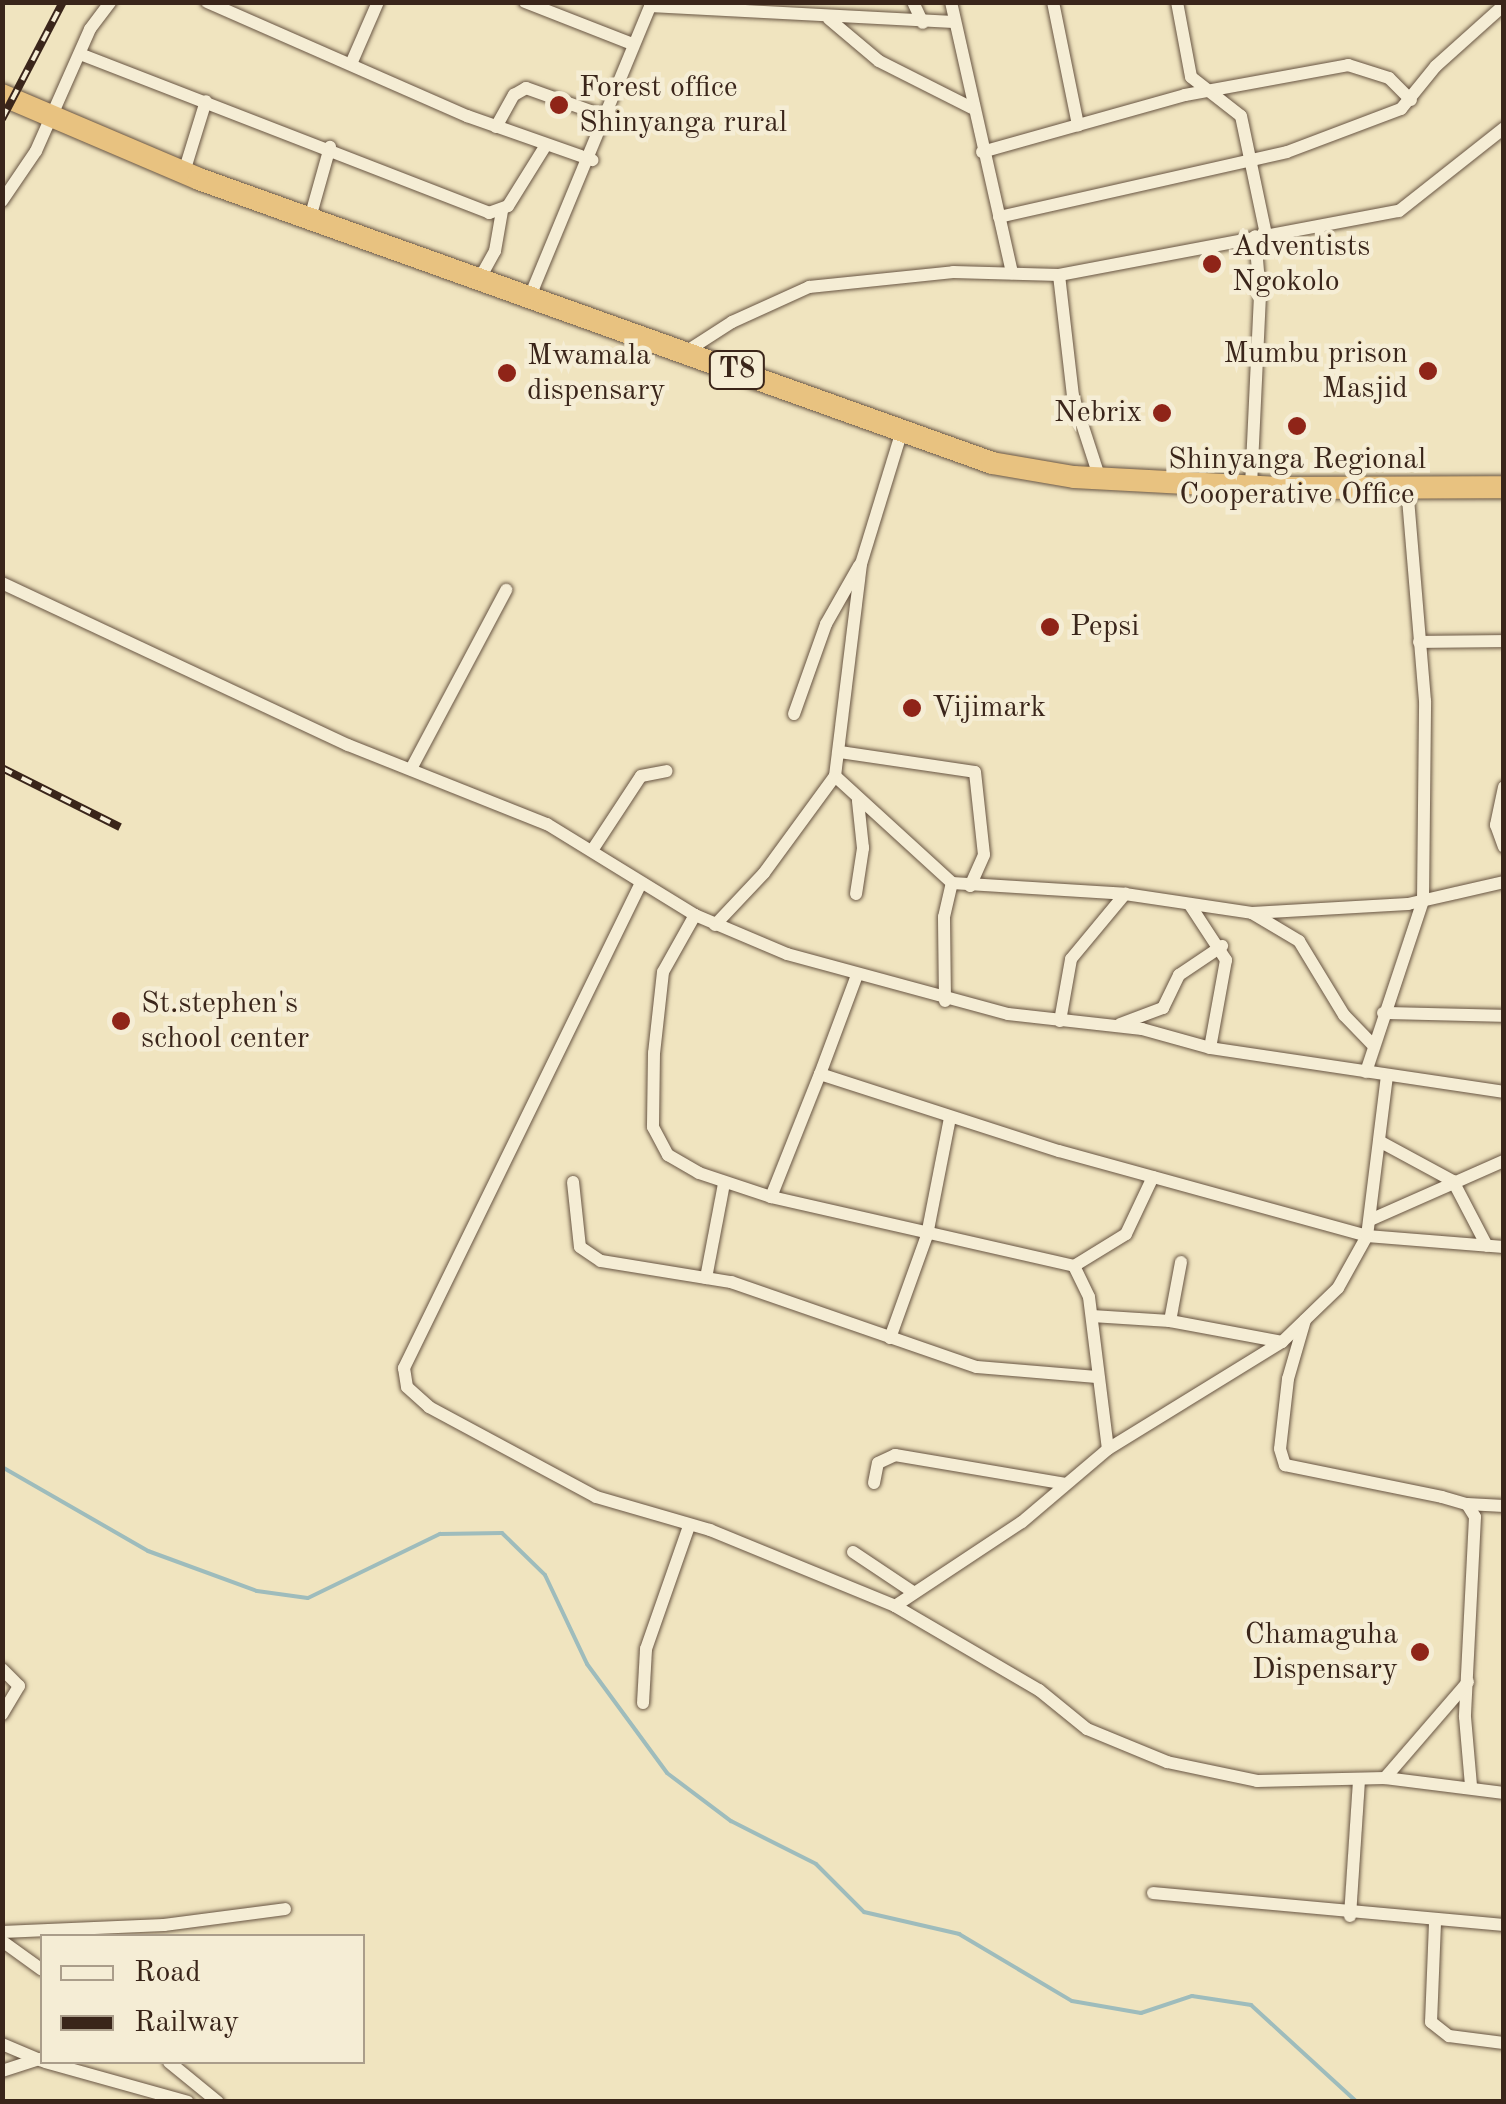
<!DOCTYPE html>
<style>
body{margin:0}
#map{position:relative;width:1506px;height:2104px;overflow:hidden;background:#f0e4bf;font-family:"Old Standard TT",serif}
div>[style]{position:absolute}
.stream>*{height:4px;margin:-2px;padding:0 2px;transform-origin:2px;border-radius:2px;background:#9ebcbc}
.roads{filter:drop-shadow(0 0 2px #685543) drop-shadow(0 0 2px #685543)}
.street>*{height:12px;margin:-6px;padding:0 6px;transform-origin:6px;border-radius:6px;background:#f5edd5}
.highway>*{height:22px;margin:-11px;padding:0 11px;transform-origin:11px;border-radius:11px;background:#e8c280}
.rail>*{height:8px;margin-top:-4px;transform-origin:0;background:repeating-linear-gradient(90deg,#f5edd5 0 11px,#3a251a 0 22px);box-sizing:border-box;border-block:2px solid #3a251a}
.dots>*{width:28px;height:28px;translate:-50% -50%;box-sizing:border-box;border:5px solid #f5edd5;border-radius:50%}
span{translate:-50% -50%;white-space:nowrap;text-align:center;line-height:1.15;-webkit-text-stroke:9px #f5edd5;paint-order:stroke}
.shield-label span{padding:2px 8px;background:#f5edd5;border:2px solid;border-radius:8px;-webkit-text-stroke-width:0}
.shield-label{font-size:28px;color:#3a251a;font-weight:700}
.poi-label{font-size:30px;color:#3a251a}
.left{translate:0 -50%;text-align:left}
.right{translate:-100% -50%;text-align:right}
.frame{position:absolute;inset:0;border:5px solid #3a251a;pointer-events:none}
.legend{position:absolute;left:40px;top:1934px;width:325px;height:130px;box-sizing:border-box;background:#f5edd5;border:2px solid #aa9d8a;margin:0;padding:12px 18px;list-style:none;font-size:30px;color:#3a251a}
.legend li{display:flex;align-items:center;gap:20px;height:50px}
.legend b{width:50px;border:2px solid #aa9d8a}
</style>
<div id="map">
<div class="stream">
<div style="left:2px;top:1467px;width:168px;rotate:29.9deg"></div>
<div style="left:148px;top:1551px;width:116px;rotate:20.2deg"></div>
<div style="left:257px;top:1591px;width:51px;rotate:7.8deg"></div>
<div style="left:308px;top:1598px;width:147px;rotate:-25.9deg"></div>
<div style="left:440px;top:1534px;width:62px;rotate:-0.9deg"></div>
<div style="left:502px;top:1533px;width:60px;rotate:44.3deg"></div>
<div style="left:545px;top:1575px;width:98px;rotate:64.7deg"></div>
<div style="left:587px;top:1664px;width:135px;rotate:53.7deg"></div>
<div style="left:667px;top:1773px;width:80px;rotate:36.9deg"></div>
<div style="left:731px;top:1821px;width:95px;rotate:26.8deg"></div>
<div style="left:816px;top:1864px;width:68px;rotate:45deg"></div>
<div style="left:864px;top:1912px;width:98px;rotate:13deg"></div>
<div style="left:959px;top:1934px;width:131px;rotate:30.7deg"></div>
<div style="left:1072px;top:2001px;width:70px;rotate:9.9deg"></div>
<div style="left:1141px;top:2013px;width:54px;rotate:-18.4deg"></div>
<div style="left:1192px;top:1996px;width:60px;rotate:8.7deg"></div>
<div style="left:1251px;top:2005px;width:144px;rotate:42.5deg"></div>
</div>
<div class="roads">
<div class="street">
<div style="left:207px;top:2px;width:284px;rotate:23.7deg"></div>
<div style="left:467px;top:116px;width:133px;rotate:19.4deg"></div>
<div style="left:525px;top:2px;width:115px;rotate:21.4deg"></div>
<div style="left:913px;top:2px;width:23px;rotate:65deg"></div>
<div style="left:951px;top:2px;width:278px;rotate:77.3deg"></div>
<div style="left:1053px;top:2px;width:126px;rotate:78.5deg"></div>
<div style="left:1177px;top:2px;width:76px;rotate:79.4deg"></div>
<div style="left:1191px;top:77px;width:63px;rotate:38deg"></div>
<div style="left:1241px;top:116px;width:122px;rotate:78.1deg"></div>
<div style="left:650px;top:6px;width:304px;rotate:3deg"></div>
<div style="left:829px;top:19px;width:65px;rotate:40deg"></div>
<div style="left:879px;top:61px;width:104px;rotate:26.8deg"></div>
<div style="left:80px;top:54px;width:439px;rotate:21.2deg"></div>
<div style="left:489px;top:213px;width:20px;rotate:-20deg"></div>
<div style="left:508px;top:206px;width:72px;rotate:-58.1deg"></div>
<div style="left:351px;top:64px;width:68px;rotate:-66.5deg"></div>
<div style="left:496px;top:127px;width:37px;rotate:-61deg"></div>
<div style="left:514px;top:95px;width:14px;rotate:-30deg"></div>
<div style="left:526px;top:88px;width:86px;rotate:19.7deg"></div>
<div style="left:982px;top:152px;width:211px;rotate:-15.7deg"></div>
<div style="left:1185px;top:95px;width:166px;rotate:-10.4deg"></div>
<div style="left:1348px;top:65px;width:43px;rotate:17.6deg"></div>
<div style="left:1389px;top:78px;width:31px;rotate:45deg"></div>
<div style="left:184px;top:172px;width:74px;rotate:-72.8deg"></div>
<div style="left:2px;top:201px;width:60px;rotate:-55.8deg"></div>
<div style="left:36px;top:151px;width:133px;rotate:-66.1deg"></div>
<div style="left:90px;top:29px;width:34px;rotate:-53deg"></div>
<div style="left:999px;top:217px;width:295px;rotate:-12.7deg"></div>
<div style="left:1287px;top:152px;width:122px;rotate:-20.7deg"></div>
<div style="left:1401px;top:109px;width:55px;rotate:-50.9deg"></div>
<div style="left:1436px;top:66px;width:91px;rotate:-41.9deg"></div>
<div style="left:310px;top:218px;width:74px;rotate:-74.3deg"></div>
<div style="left:1059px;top:275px;width:122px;rotate:83.4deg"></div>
<div style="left:1073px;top:396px;width:87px;rotate:72deg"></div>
<div style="left:480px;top:278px;width:31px;rotate:-61deg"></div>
<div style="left:495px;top:251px;width:41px;rotate:-80.1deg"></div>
<div style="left:531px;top:294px;width:316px;rotate:-67.5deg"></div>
<div style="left:687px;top:351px;width:54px;rotate:-32.8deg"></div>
<div style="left:732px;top:322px;width:85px;rotate:-24.4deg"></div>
<div style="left:809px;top:287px;width:145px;rotate:-5.9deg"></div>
<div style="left:953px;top:272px;width:106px;rotate:1.6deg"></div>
<div style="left:1059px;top:275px;width:346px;rotate:-10.7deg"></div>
<div style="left:1399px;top:211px;width:134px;rotate:-38.3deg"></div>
<div style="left:1251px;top:486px;width:191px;rotate:-87.3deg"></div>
<div style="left:1260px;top:295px;width:59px;rotate:-94.8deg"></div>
<div style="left:2px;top:583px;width:382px;rotate:25.1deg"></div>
<div style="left:348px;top:745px;width:214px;rotate:21.7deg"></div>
<div style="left:547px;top:824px;width:174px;rotate:31.6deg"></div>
<div style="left:695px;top:915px;width:100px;rotate:23deg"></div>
<div style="left:787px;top:954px;width:229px;rotate:15.2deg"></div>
<div style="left:1008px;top:1014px;width:135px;rotate:6.4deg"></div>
<div style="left:1142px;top:1029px;width:71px;rotate:15.6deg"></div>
<div style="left:1210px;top:1048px;width:297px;rotate:8.5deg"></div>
<div style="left:1419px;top:642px;width:85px;rotate:-0.7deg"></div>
<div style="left:794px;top:714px;width:96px;rotate:-70.4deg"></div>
<div style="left:826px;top:624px;width:67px;rotate:-60.4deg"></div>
<div style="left:840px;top:752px;width:136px;rotate:8.4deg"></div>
<div style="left:975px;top:772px;width:83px;rotate:83.8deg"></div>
<div style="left:984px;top:855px;width:34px;rotate:114deg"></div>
<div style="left:411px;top:769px;width:203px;rotate:-62deg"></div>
<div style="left:835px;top:776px;width:159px;rotate:42.4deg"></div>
<div style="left:952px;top:883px;width:173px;rotate:3.6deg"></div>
<div style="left:1125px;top:894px;width:128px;rotate:8.5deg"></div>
<div style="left:1252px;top:913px;width:156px;rotate:-3.3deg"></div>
<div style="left:1408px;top:904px;width:98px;rotate:-12.9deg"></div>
<div style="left:1504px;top:787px;width:39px;rotate:102deg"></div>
<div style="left:1496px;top:825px;width:23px;rotate:70deg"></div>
<div style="left:593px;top:849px;width:87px;rotate:-56.7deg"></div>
<div style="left:641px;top:776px;width:26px;rotate:-11deg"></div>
<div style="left:640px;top:885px;width:538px;rotate:116.04deg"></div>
<div style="left:404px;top:1368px;width:19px;rotate:81deg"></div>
<div style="left:407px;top:1387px;width:30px;rotate:42deg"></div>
<div style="left:429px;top:1407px;width:190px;rotate:28.3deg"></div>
<div style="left:596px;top:1497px;width:119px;rotate:16.1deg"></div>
<div style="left:710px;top:1530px;width:200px;rotate:22.3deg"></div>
<div style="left:895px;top:1606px;width:167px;rotate:30.3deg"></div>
<div style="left:1039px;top:1690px;width:62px;rotate:39.1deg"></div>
<div style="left:1087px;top:1729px;width:87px;rotate:22.4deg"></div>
<div style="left:1167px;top:1762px;width:92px;rotate:11.9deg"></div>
<div style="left:1257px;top:1781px;width:128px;rotate:-1.3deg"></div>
<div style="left:1385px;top:1778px;width:120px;rotate:7.2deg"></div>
<div style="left:856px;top:894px;width:47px;rotate:-81.3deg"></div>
<div style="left:863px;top:848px;width:47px;rotate:-96.1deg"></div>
<div style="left:1190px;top:905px;width:66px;rotate:56.8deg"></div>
<div style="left:1226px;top:960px;width:89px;rotate:100.3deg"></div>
<div style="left:1252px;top:913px;width:55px;rotate:30.8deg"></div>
<div style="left:1299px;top:941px;width:87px;rotate:58.7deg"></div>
<div style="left:1344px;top:1015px;width:40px;rotate:46deg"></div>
<div style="left:695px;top:915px;width:65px;rotate:119.3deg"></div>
<div style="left:663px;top:972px;width:81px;rotate:96.3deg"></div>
<div style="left:654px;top:1053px;width:74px;rotate:90.8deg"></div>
<div style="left:653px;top:1127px;width:32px;rotate:62deg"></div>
<div style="left:668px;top:1155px;width:36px;rotate:30deg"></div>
<div style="left:699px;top:1173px;width:76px;rotate:18.4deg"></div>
<div style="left:771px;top:1197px;width:311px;rotate:12.8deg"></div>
<div style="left:1074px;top:1266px;width:34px;rotate:64deg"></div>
<div style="left:1089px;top:1297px;width:153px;rotate:82.9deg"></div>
<div style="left:715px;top:925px;width:71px;rotate:-46.7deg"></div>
<div style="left:764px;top:873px;width:120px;rotate:-53.8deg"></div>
<div style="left:835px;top:776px;width:214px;rotate:-83deg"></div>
<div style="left:861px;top:564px;width:136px;rotate:-72.9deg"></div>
<div style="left:857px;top:975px;width:106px;rotate:110.5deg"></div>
<div style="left:820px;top:1074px;width:251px;rotate:17.9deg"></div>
<div style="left:1059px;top:1151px;width:320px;rotate:15.4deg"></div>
<div style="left:1367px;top:1236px;width:137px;rotate:4.6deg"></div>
<div style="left:945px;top:1001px;width:84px;rotate:-90.7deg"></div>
<div style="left:944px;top:917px;width:35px;rotate:-77deg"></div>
<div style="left:1383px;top:1013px;width:121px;rotate:1.4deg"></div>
<div style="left:1060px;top:1021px;width:63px;rotate:-79.9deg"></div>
<div style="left:1071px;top:959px;width:85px;rotate:-50.3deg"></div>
<div style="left:1120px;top:1024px;width:46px;rotate:-20.4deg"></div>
<div style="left:1163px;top:1008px;width:37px;rotate:-64deg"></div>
<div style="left:1179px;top:975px;width:52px;rotate:-34deg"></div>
<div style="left:1366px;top:1072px;width:180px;rotate:-71.6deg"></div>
<div style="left:1423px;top:901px;width:200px;rotate:-89.4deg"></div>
<div style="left:1425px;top:701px;width:214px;rotate:-94.8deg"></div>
<div style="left:1379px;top:1141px;width:84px;rotate:28.4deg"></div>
<div style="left:1453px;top:1181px;width:73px;rotate:62.4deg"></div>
<div style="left:573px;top:1182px;width:65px;rotate:83.9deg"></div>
<div style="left:580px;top:1247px;width:25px;rotate:34deg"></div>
<div style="left:601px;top:1261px;width:132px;rotate:9.2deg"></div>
<div style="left:731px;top:1282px;width:260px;rotate:19.1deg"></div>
<div style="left:977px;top:1367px;width:120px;rotate:4.8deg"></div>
<div style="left:771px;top:1197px;width:132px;rotate:-68.3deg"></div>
<div style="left:1370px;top:1220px;width:146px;rotate:-23.8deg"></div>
<div style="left:1074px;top:1266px;width:61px;rotate:-31.6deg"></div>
<div style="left:1126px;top:1234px;width:63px;rotate:-64.7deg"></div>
<div style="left:706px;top:1278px;width:96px;rotate:-79.2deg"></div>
<div style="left:1092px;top:1316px;width:78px;rotate:3.7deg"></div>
<div style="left:1170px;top:1321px;width:114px;rotate:10.6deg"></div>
<div style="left:1305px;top:1320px;width:61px;rotate:106.1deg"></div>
<div style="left:1288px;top:1379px;width:70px;rotate:96.5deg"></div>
<div style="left:1280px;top:1449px;width:17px;rotate:73deg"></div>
<div style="left:1285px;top:1465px;width:160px;rotate:11.5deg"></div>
<div style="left:1442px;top:1497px;width:26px;rotate:16deg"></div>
<div style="left:1467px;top:1504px;width:15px;rotate:58deg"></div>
<div style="left:1475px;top:1517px;width:200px;rotate:92.9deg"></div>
<div style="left:1465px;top:1717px;width:68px;rotate:85deg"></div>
<div style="left:1170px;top:1321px;width:60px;rotate:-79.4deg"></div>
<div style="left:890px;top:1338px;width:109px;rotate:-70.2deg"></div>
<div style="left:927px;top:1235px;width:119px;rotate:-78.9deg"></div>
<div style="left:874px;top:1483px;width:20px;rotate:-79deg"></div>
<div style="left:878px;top:1463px;width:19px;rotate:-25deg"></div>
<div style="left:895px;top:1455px;width:173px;rotate:9.6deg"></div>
<div style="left:1467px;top:1504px;width:37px;rotate:3deg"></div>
<div style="left:853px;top:1552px;width:72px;rotate:33.7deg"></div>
<div style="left:895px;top:1606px;width:152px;rotate:-33.5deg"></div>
<div style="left:1022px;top:1522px;width:113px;rotate:-40.3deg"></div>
<div style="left:1108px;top:1449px;width:204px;rotate:-31.6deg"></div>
<div style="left:1282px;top:1342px;width:78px;rotate:-44deg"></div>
<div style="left:1338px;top:1288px;width:60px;rotate:-60.9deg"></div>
<div style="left:1367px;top:1236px;width:161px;rotate:-82.9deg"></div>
<div style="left:2px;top:1669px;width:24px;rotate:45deg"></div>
<div style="left:19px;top:1686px;width:33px;rotate:121deg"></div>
<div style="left:643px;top:1703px;width:54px;rotate:-86.8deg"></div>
<div style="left:646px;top:1649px;width:130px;rotate:-70.7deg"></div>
<div style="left:1385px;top:1778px;width:127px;rotate:-49.2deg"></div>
<div style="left:1153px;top:1893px;width:352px;rotate:5.2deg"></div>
<div style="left:1350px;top:1916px;width:134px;rotate:-86.2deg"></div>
<div style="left:1435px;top:1923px;width:99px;rotate:92.3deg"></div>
<div style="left:1431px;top:2022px;width:23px;rotate:38deg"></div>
<div style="left:1449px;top:2036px;width:55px;rotate:7.3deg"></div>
<div style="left:2px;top:1932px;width:162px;rotate:-2.5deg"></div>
<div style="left:164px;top:1925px;width:122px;rotate:-7.5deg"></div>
<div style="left:2px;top:1941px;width:49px;rotate:35.9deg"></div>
<div style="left:2px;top:2044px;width:43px;rotate:23deg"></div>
<div style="left:45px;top:2062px;width:148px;rotate:15.6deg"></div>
<div style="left:169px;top:2062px;width:63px;rotate:39.2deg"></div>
<div style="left:2px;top:2071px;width:39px;rotate:-18deg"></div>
</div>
<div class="highway">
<div style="left:2px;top:95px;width:214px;rotate:23.1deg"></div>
<div style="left:199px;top:179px;width:842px;rotate:19.7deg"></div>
<div style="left:992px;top:463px;width:83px;rotate:9.7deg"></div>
<div style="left:1074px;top:477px;width:200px;rotate:3.1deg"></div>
<div style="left:1274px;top:488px;width:230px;rotate:-0.2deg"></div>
</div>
</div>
<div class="rail">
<div style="left:2px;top:119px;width:132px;rotate:-62.5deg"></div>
<div style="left:2px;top:768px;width:132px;rotate:26.6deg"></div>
</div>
<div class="dots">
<div style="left:559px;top:105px;background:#8f2418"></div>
<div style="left:1212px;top:264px;background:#8f2418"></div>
<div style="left:1428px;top:371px;background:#8f2418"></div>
<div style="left:507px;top:373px;background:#8f2418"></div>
<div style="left:1162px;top:413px;background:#8f2418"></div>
<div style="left:1297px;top:426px;background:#8f2418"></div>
<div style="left:1050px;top:627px;background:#8f2418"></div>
<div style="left:912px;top:708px;background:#8f2418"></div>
<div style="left:121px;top:1021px;background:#8f2418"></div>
<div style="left:1420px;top:1652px;background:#8f2418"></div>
</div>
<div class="shield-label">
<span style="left:737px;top:370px">T8</span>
</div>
<div class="poi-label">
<span class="left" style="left:579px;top:105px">Forest office<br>Shinyanga rural</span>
<span class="left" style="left:1232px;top:264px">Adventists<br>Ngokolo</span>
<span class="right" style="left:1408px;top:371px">Mumbu prison<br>Masjid</span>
<span class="left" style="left:527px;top:373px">Mwamala<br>dispensary</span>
<span class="right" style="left:1142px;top:413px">Nebrix</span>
<span style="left:1297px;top:477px">Shinyanga Regional<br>Cooperative Office</span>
<span class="left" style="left:1070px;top:627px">Pepsi</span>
<span class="left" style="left:932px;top:708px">Vijimark</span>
<span class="left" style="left:141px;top:1021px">St.stephen's<br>school center</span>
<span class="right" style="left:1398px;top:1652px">Chamaguha<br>Dispensary</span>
</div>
<div class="frame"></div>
<ul class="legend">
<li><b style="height:12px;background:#f5edd5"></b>Road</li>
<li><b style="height:12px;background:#3a251a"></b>Railway</li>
</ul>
</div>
